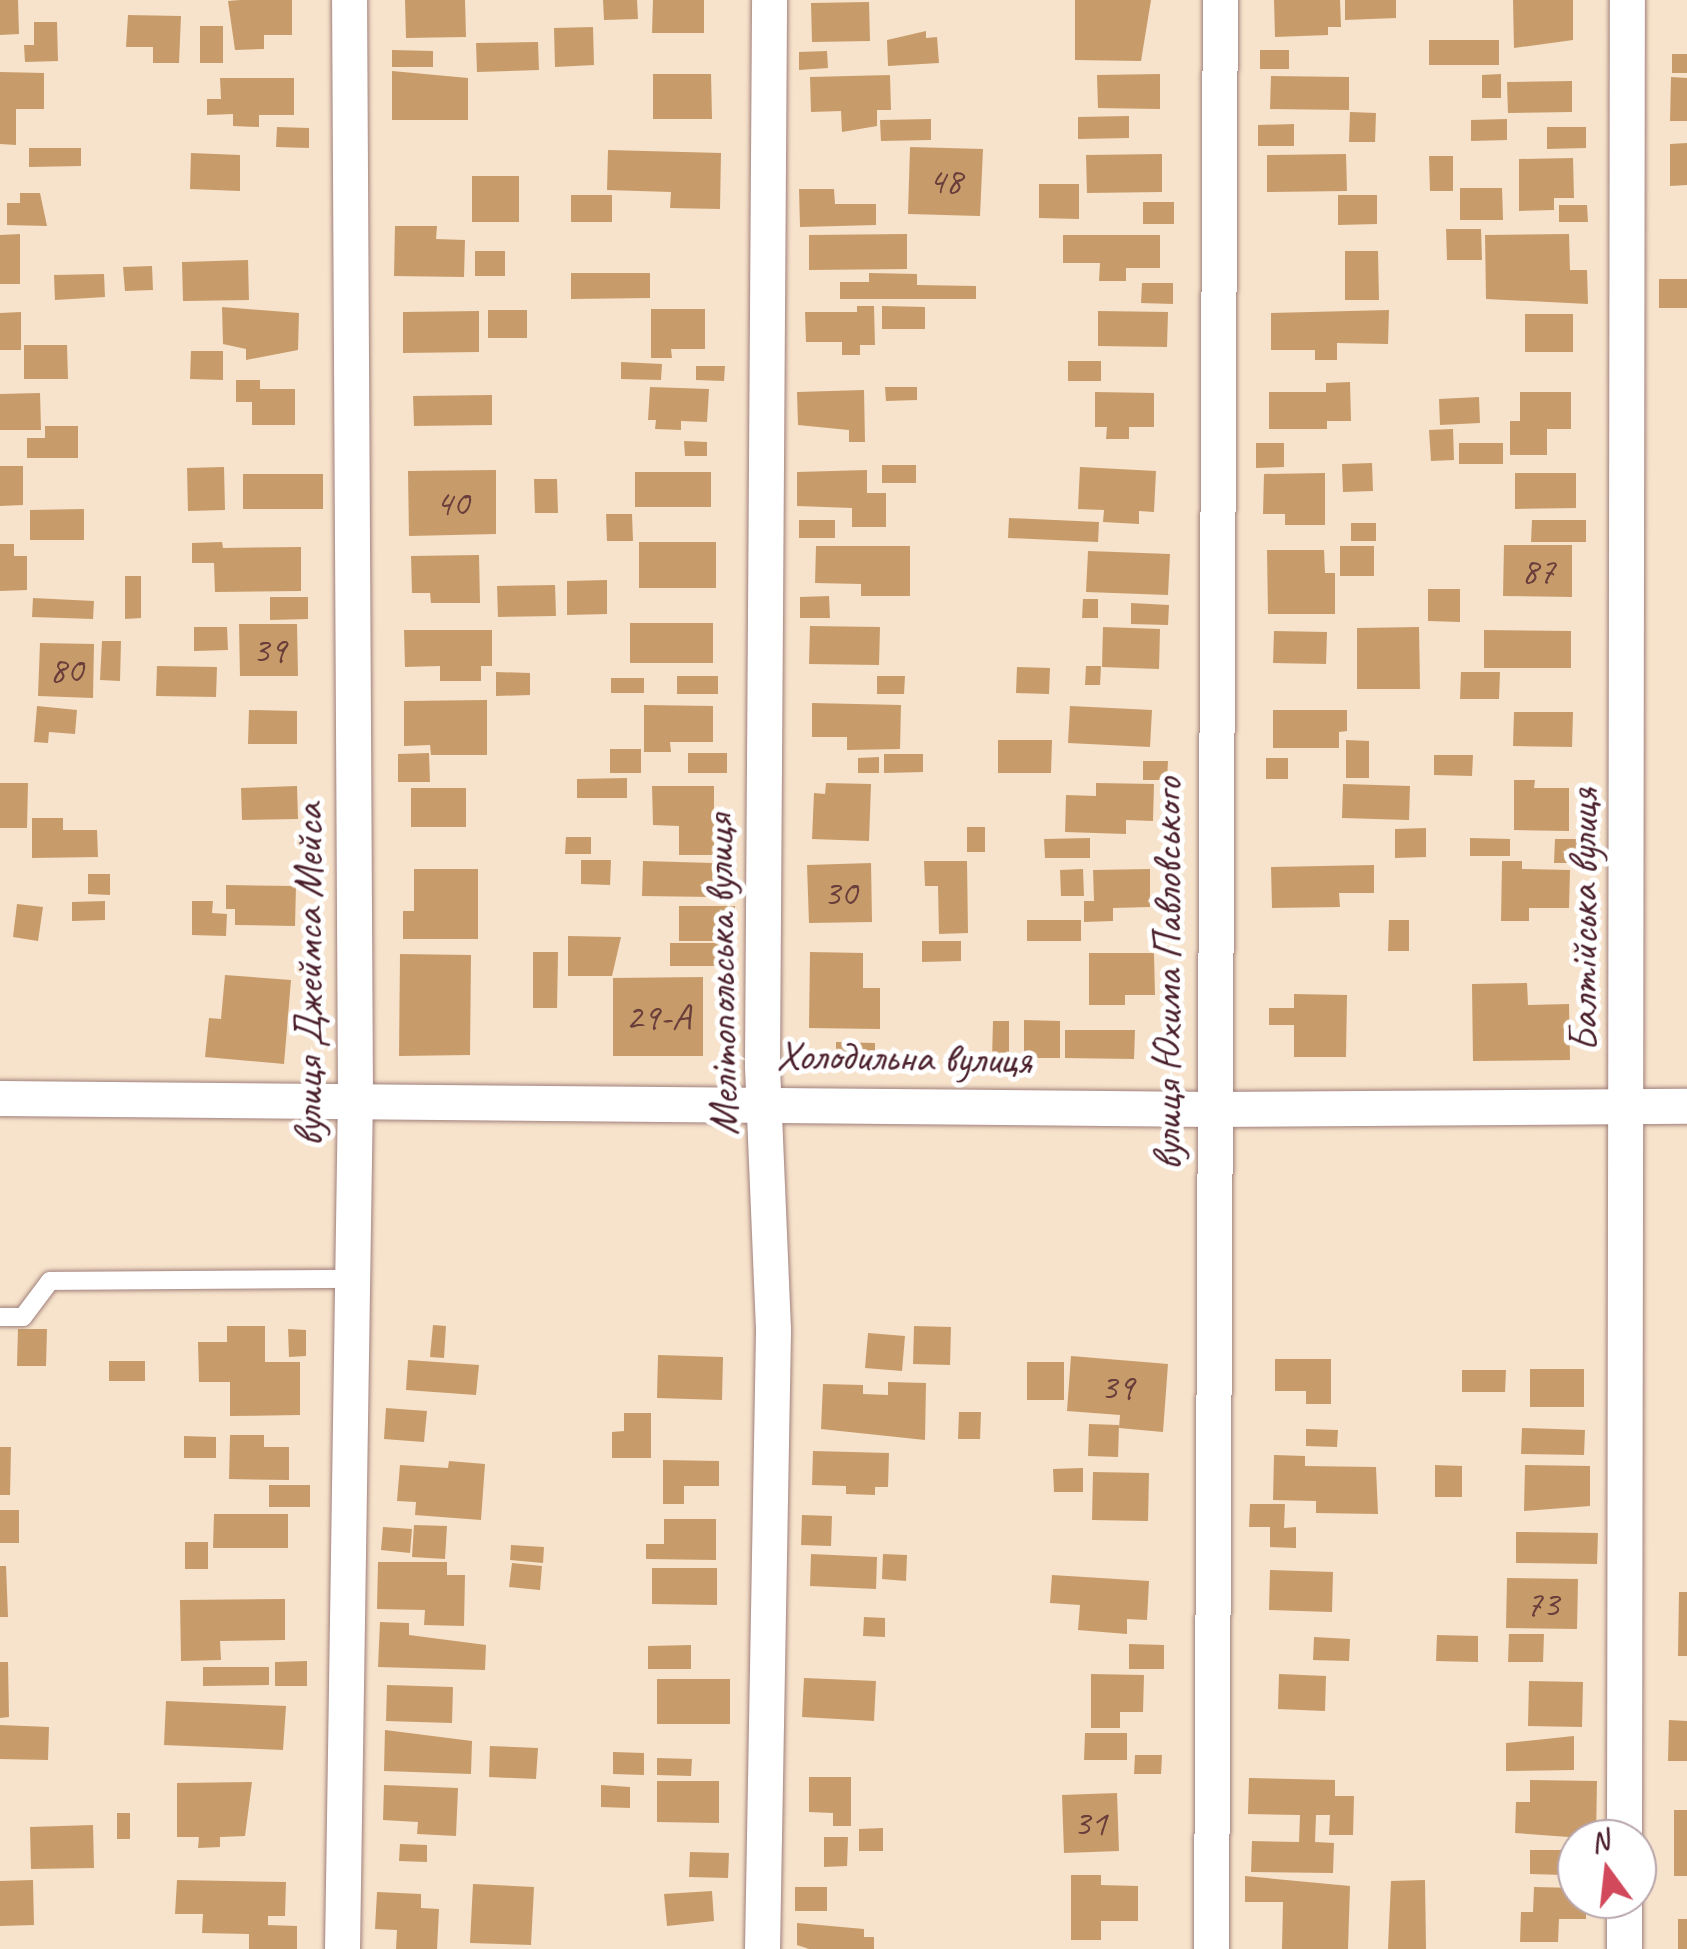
<!DOCTYPE html>
<meta charset="utf-8">
<style>
body{margin:0}
#map{position:relative;width:1687px;height:1949px;overflow:hidden;background:#f7e2cb;font-family:Caveat,sans-serif}
div>[style]{position:absolute}
.building>*{inset:0;background:#c89c6a}
.roads{filter:drop-shadow(0 0 2px #a0807b) drop-shadow(0 0 2px #a0807b)}
.lane>*{height:18px;margin:-9px;padding:0 9px;transform-origin:9px;border-radius:9px;background:#fff}
.street>*{height:35px;margin:-17.5px;padding:0 17.5px;transform-origin:17.5px;border-radius:17.5px;background:#fff}
span{translate:-50% -50%;white-space:nowrap;text-align:center;line-height:1.15;-webkit-text-stroke:10px #fff;paint-order:stroke}
.number-label{font-size:38px;color:#6a3e3b}
.number-label span{-webkit-text-stroke-width:0}
.street-label{font-size:42px;color:#4a1f2b}
.north{position:absolute;left:1557px;top:1819px;width:100px;height:100px;box-sizing:border-box;background:#fff;border:2px solid #b7a5aa;border-radius:50%;rotate:345deg;font-size:28px;font-weight:700;line-height:40px;text-align:center;color:#4a1f2b}
.north::after{content:'';display:block;margin:auto;width:35px;height:45px;background:#d1495b;clip-path:polygon(50% 0,100% 100%,50% 72%,0 100%)}
</style>
<div id="map">
<div class="building">
<div style="clip-path:polygon(0 0,18px 0,19px 34px,0 35px)"></div>
<div style="clip-path:polygon(240px 0,292px 0,292px 35px,264px 35px,264px 49px,235px 50px,228px 1px)"></div>
<div style="clip-path:polygon(405px 0,465px 0,466px 37px,406px 38px)"></div>
<div style="clip-path:polygon(603px 0,637px 0,638px 19px,604px 20px)"></div>
<div style="clip-path:polygon(653px 0,704px 0,704px 33px,652px 33px)"></div>
<div style="clip-path:polygon(1075px 0,1151px 0,1141px 61px,1075px 60px)"></div>
<div style="clip-path:polygon(1274px 0,1340px 0,1341px 27px,1328px 27px,1328px 35px,1275px 37px)"></div>
<div style="clip-path:polygon(1345px 0,1396px 0,1396px 18px,1345px 20px)"></div>
<div style="clip-path:polygon(1513px 0,1573px 0,1573px 40px,1514px 48px)"></div>
<div style="clip-path:polygon(869px 2px,870px 41px,812px 42px,811px 3px)"></div>
<div style="clip-path:polygon(128px 15px,181px 16px,179px 63px,153px 63px,153px 47px,126px 47px)"></div>
<div style="clip-path:polygon(34px 22px,57px 22px,58px 61px,25px 62px,24px 45px,34px 45px)"></div>
<div style="clip-path:polygon(200px 26px,223px 26px,223px 63px,200px 63px)"></div>
<div style="clip-path:polygon(593px 27px,594px 65px,555px 67px,554px 28px)"></div>
<div style="clip-path:polygon(926px 31px,926px 38px,937px 37px,939px 63px,888px 66px,887px 40px)"></div>
<div style="clip-path:polygon(1429px 40px,1499px 40px,1499px 65px,1429px 65px)"></div>
<div style="clip-path:polygon(538px 42px,539px 70px,477px 72px,476px 43px)"></div>
<div style="clip-path:polygon(392px 50px,433px 51px,433px 67px,392px 67px)"></div>
<div style="clip-path:polygon(1260px 50px,1289px 50px,1289px 69px,1260px 69px)"></div>
<div style="clip-path:polygon(827px 51px,828px 68px,799px 70px,799px 52px)"></div>
<div style="clip-path:polygon(1672px 54px,1687px 54px,1687px 73px,1672px 73px)"></div>
<div style="clip-path:polygon(392px 71px,468px 78px,468px 120px,392px 120px)"></div>
<div style="clip-path:polygon(0 72px,44px 73px,44px 109px,16px 109px,16px 145px,0 144px)"></div>
<div style="clip-path:polygon(653px 74px,711px 74px,712px 119px,653px 119px)"></div>
<div style="clip-path:polygon(1160px 74px,1160px 109px,1098px 108px,1097px 75px)"></div>
<div style="clip-path:polygon(1501px 74px,1501px 98px,1482px 98px,1482px 75px)"></div>
<div style="clip-path:polygon(890px 75px,891px 110px,877px 110px,877px 126px,842px 132px,841px 111px,811px 112px,810px 77px)"></div>
<div style="clip-path:polygon(1271px 76px,1349px 77px,1349px 110px,1270px 109px)"></div>
<div style="clip-path:polygon(1671px 77px,1687px 78px,1687px 121px,1670px 121px)"></div>
<div style="clip-path:polygon(220px 78px,294px 78px,294px 115px,259px 115px,259px 127px,233px 126px,233px 114px,207px 115px,207px 99px,221px 99px)"></div>
<div style="clip-path:polygon(1572px 81px,1572px 112px,1508px 113px,1507px 82px)"></div>
<div style="clip-path:polygon(1350px 112px,1376px 113px,1375px 142px,1349px 142px)"></div>
<div style="clip-path:polygon(1129px 116px,1129px 138px,1078px 139px,1078px 117px)"></div>
<div style="clip-path:polygon(931px 119px,931px 140px,881px 141px,880px 120px)"></div>
<div style="clip-path:polygon(1507px 119px,1507px 140px,1471px 141px,1471px 120px)"></div>
<div style="clip-path:polygon(1294px 124px,1294px 146px,1258px 146px,1258px 125px)"></div>
<div style="clip-path:polygon(277px 127px,309px 128px,309px 148px,276px 147px)"></div>
<div style="clip-path:polygon(1547px 127px,1586px 127px,1586px 148px,1547px 149px)"></div>
<div style="clip-path:polygon(1687px 143px,1687px 185px,1670px 186px,1670px 144px)"></div>
<div style="clip-path:polygon(910px 147px,983px 149px,980px 216px,908px 214px)"></div>
<div style="clip-path:polygon(29px 148px,81px 148px,81px 166px,29px 167px)"></div>
<div style="clip-path:polygon(608px 150px,721px 153px,720px 209px,670px 208px,671px 192px,607px 190px)"></div>
<div style="clip-path:polygon(191px 153px,240px 155px,240px 191px,190px 189px)"></div>
<div style="clip-path:polygon(1162px 154px,1162px 192px,1087px 193px,1086px 155px)"></div>
<div style="clip-path:polygon(1346px 154px,1347px 191px,1267px 192px,1267px 155px)"></div>
<div style="clip-path:polygon(1429px 156px,1453px 156px,1453px 191px,1430px 191px)"></div>
<div style="clip-path:polygon(1573px 158px,1574px 198px,1554px 198px,1554px 210px,1519px 211px,1519px 159px)"></div>
<div style="clip-path:polygon(472px 176px,519px 176px,519px 222px,472px 222px)"></div>
<div style="clip-path:polygon(1039px 184px,1079px 184px,1079px 219px,1039px 218px)"></div>
<div style="clip-path:polygon(1460px 188px,1502px 188px,1503px 220px,1460px 220px)"></div>
<div style="clip-path:polygon(799px 189px,834px 189px,835px 204px,876px 204px,876px 225px,800px 227px)"></div>
<div style="clip-path:polygon(20px 193px,40px 193px,47px 226px,7px 225px,7px 203px,20px 203px)"></div>
<div style="clip-path:polygon(571px 195px,612px 195px,612px 222px,571px 222px)"></div>
<div style="clip-path:polygon(1338px 195px,1377px 195px,1377px 224px,1338px 225px)"></div>
<div style="clip-path:polygon(1143px 202px,1174px 202px,1174px 224px,1143px 224px)"></div>
<div style="clip-path:polygon(1559px 205px,1587px 205px,1588px 222px,1559px 222px)"></div>
<div style="clip-path:polygon(395px 226px,437px 226px,436px 239px,465px 240px,464px 277px,394px 276px)"></div>
<div style="clip-path:polygon(1446px 229px,1481px 229px,1482px 260px,1447px 260px)"></div>
<div style="clip-path:polygon(20px 234px,20px 284px,0 284px,0 235px)"></div>
<div style="clip-path:polygon(907px 234px,907px 269px,809px 270px,809px 235px)"></div>
<div style="clip-path:polygon(1569px 234px,1570px 270px,1587px 270px,1588px 304px,1486px 299px,1485px 235px)"></div>
<div style="clip-path:polygon(1063px 235px,1160px 235px,1160px 268px,1126px 268px,1126px 281px,1099px 281px,1100px 263px,1063px 263px)"></div>
<div style="clip-path:polygon(475px 251px,505px 251px,505px 276px,475px 276px)"></div>
<div style="clip-path:polygon(1345px 251px,1378px 251px,1379px 300px,1345px 300px)"></div>
<div style="clip-path:polygon(248px 260px,249px 300px,183px 301px,182px 262px)"></div>
<div style="clip-path:polygon(152px 266px,153px 290px,125px 291px,123px 267px)"></div>
<div style="clip-path:polygon(571px 273px,650px 273px,650px 298px,571px 299px)"></div>
<div style="clip-path:polygon(869px 273px,917px 274px,917px 285px,976px 286px,976px 299px,840px 299px,840px 282px,869px 282px)"></div>
<div style="clip-path:polygon(104px 274px,105px 297px,55px 300px,54px 275px)"></div>
<div style="clip-path:polygon(1659px 279px,1687px 279px,1687px 308px,1659px 308px)"></div>
<div style="clip-path:polygon(1142px 283px,1173px 283px,1173px 304px,1141px 303px)"></div>
<div style="clip-path:polygon(857px 306px,874px 306px,875px 345px,860px 345px,860px 355px,842px 355px,842px 342px,806px 342px,805px 312px,857px 312px)"></div>
<div style="clip-path:polygon(882px 306px,925px 307px,925px 329px,882px 329px)"></div>
<div style="clip-path:polygon(222px 307px,299px 313px,298px 350px,246px 360px,246px 349px,223px 344px)"></div>
<div style="clip-path:polygon(651px 309px,705px 309px,705px 349px,671px 349px,672px 358px,651px 358px)"></div>
<div style="clip-path:polygon(488px 310px,527px 310px,527px 338px,488px 338px)"></div>
<div style="clip-path:polygon(1389px 310px,1388px 344px,1337px 343px,1337px 360px,1315px 360px,1315px 350px,1271px 350px,1271px 313px)"></div>
<div style="clip-path:polygon(479px 311px,479px 352px,403px 353px,403px 312px)"></div>
<div style="clip-path:polygon(1098px 311px,1168px 312px,1167px 347px,1098px 346px)"></div>
<div style="clip-path:polygon(21px 312px,21px 350px,0 350px,0 313px)"></div>
<div style="clip-path:polygon(1525px 314px,1573px 314px,1573px 352px,1525px 352px)"></div>
<div style="clip-path:polygon(24px 345px,67px 345px,68px 379px,24px 379px)"></div>
<div style="clip-path:polygon(191px 351px,223px 351px,223px 380px,190px 379px)"></div>
<div style="clip-path:polygon(1068px 361px,1101px 361px,1101px 381px,1068px 381px)"></div>
<div style="clip-path:polygon(621px 362px,662px 364px,661px 380px,621px 379px)"></div>
<div style="clip-path:polygon(696px 366px,725px 366px,724px 381px,696px 380px)"></div>
<div style="clip-path:polygon(236px 380px,260px 380px,260px 389px,295px 389px,295px 425px,252px 425px,252px 402px,236px 402px)"></div>
<div style="clip-path:polygon(1350px 382px,1351px 421px,1327px 421px,1327px 429px,1269px 429px,1269px 392px,1326px 392px,1326px 383px)"></div>
<div style="clip-path:polygon(650px 387px,709px 389px,707px 422px,681px 421px,681px 430px,655px 429px,656px 420px,648px 420px)"></div>
<div style="clip-path:polygon(885px 387px,917px 387px,917px 400px,886px 401px)"></div>
<div style="clip-path:polygon(864px 390px,865px 442px,849px 442px,849px 430px,798px 425px,797px 392px)"></div>
<div style="clip-path:polygon(1095px 392px,1154px 393px,1154px 427px,1129px 427px,1129px 439px,1106px 439px,1107px 427px,1095px 427px)"></div>
<div style="clip-path:polygon(1520px 392px,1571px 392px,1571px 429px,1547px 429px,1547px 455px,1510px 455px,1510px 421px,1520px 421px)"></div>
<div style="clip-path:polygon(40px 393px,41px 430px,0 430px,0 394px)"></div>
<div style="clip-path:polygon(492px 395px,492px 425px,414px 426px,413px 396px)"></div>
<div style="clip-path:polygon(1479px 397px,1480px 423px,1440px 425px,1439px 399px)"></div>
<div style="clip-path:polygon(45px 426px,78px 426px,78px 458px,27px 458px,27px 438px,45px 438px)"></div>
<div style="clip-path:polygon(1453px 429px,1454px 460px,1431px 461px,1429px 430px)"></div>
<div style="clip-path:polygon(684px 441px,707px 442px,707px 456px,685px 456px)"></div>
<div style="clip-path:polygon(1256px 443px,1284px 443px,1284px 467px,1256px 468px)"></div>
<div style="clip-path:polygon(1459px 443px,1503px 443px,1503px 464px,1459px 464px)"></div>
<div style="clip-path:polygon(1372px 463px,1373px 491px,1343px 492px,1342px 464px)"></div>
<div style="clip-path:polygon(882px 465px,916px 465px,916px 483px,882px 483px)"></div>
<div style="clip-path:polygon(0 466px,23px 466px,23px 505px,0 506px)"></div>
<div style="clip-path:polygon(224px 467px,225px 510px,188px 511px,187px 468px)"></div>
<div style="clip-path:polygon(1080px 467px,1156px 471px,1154px 512px,1139px 511px,1139px 524px,1103px 522px,1104px 510px,1078px 509px)"></div>
<div style="clip-path:polygon(496px 470px,496px 534px,409px 536px,408px 471px)"></div>
<div style="clip-path:polygon(867px 470px,867px 493px,886px 493px,886px 527px,852px 527px,852px 508px,797px 506px,797px 472px)"></div>
<div style="clip-path:polygon(635px 472px,711px 472px,711px 507px,635px 507px)"></div>
<div style="clip-path:polygon(1325px 473px,1325px 525px,1285px 525px,1285px 514px,1263px 514px,1264px 474px)"></div>
<div style="clip-path:polygon(1515px 473px,1576px 473px,1576px 508px,1515px 509px)"></div>
<div style="clip-path:polygon(243px 474px,323px 474px,323px 509px,243px 509px)"></div>
<div style="clip-path:polygon(534px 479px,557px 479px,558px 513px,535px 513px)"></div>
<div style="clip-path:polygon(84px 509px,84px 540px,30px 540px,30px 510px)"></div>
<div style="clip-path:polygon(606px 514px,632px 514px,633px 541px,607px 541px)"></div>
<div style="clip-path:polygon(1009px 518px,1099px 522px,1098px 542px,1008px 538px)"></div>
<div style="clip-path:polygon(799px 520px,835px 520px,835px 538px,799px 538px)"></div>
<div style="clip-path:polygon(1532px 520px,1586px 520px,1586px 542px,1531px 542px)"></div>
<div style="clip-path:polygon(1351px 523px,1376px 523px,1376px 541px,1351px 541px)"></div>
<div style="clip-path:polygon(222px 542px,223px 548px,301px 547px,301px 591px,215px 592px,214px 563px,192px 563px,192px 543px)"></div>
<div style="clip-path:polygon(639px 542px,716px 542px,716px 588px,639px 588px)"></div>
<div style="clip-path:polygon(0 544px,14px 544px,14px 556px,27px 556px,27px 590px,0 591px)"></div>
<div style="clip-path:polygon(1504px 545px,1572px 545px,1572px 597px,1503px 596px)"></div>
<div style="clip-path:polygon(816px 546px,910px 546px,910px 596px,861px 596px,861px 584px,815px 583px)"></div>
<div style="clip-path:polygon(1340px 546px,1374px 546px,1374px 576px,1340px 576px)"></div>
<div style="clip-path:polygon(1267px 550px,1324px 550px,1325px 573px,1335px 573px,1335px 614px,1268px 614px)"></div>
<div style="clip-path:polygon(1088px 551px,1170px 554px,1168px 595px,1086px 592px)"></div>
<div style="clip-path:polygon(479px 555px,480px 603px,431px 603px,430px 593px,412px 593px,411px 556px)"></div>
<div style="clip-path:polygon(125px 576px,141px 576px,141px 618px,125px 619px)"></div>
<div style="clip-path:polygon(607px 580px,607px 614px,567px 615px,567px 581px)"></div>
<div style="clip-path:polygon(555px 585px,556px 616px,498px 617px,497px 586px)"></div>
<div style="clip-path:polygon(1428px 589px,1460px 589px,1460px 622px,1428px 621px)"></div>
<div style="clip-path:polygon(829px 596px,830px 618px,800px 618px,800px 597px)"></div>
<div style="clip-path:polygon(270px 597px,308px 597px,308px 619px,270px 620px)"></div>
<div style="clip-path:polygon(33px 598px,94px 601px,93px 619px,32px 617px)"></div>
<div style="clip-path:polygon(1083px 599px,1098px 599px,1098px 618px,1082px 618px)"></div>
<div style="clip-path:polygon(1131px 603px,1169px 605px,1168px 625px,1131px 624px)"></div>
<div style="clip-path:polygon(630px 623px,713px 623px,713px 663px,630px 663px)"></div>
<div style="clip-path:polygon(239px 624px,297px 624px,298px 676px,240px 676px)"></div>
<div style="clip-path:polygon(810px 626px,880px 627px,879px 665px,809px 664px)"></div>
<div style="clip-path:polygon(194px 627px,227px 627px,228px 650px,194px 651px)"></div>
<div style="clip-path:polygon(1103px 627px,1160px 629px,1159px 669px,1102px 667px)"></div>
<div style="clip-path:polygon(1419px 627px,1420px 689px,1357px 689px,1357px 628px)"></div>
<div style="clip-path:polygon(404px 630px,492px 630px,492px 666px,481px 666px,481px 681px,440px 681px,440px 666px,405px 667px)"></div>
<div style="clip-path:polygon(1484px 630px,1571px 631px,1571px 668px,1484px 668px)"></div>
<div style="clip-path:polygon(1274px 631px,1327px 632px,1326px 664px,1273px 663px)"></div>
<div style="clip-path:polygon(102px 641px,121px 641px,120px 681px,100px 680px)"></div>
<div style="clip-path:polygon(40px 643px,94px 644px,93px 698px,38px 696px)"></div>
<div style="clip-path:polygon(157px 666px,217px 667px,216px 697px,156px 696px)"></div>
<div style="clip-path:polygon(1086px 666px,1101px 666px,1100px 685px,1085px 685px)"></div>
<div style="clip-path:polygon(1017px 667px,1050px 668px,1049px 694px,1016px 693px)"></div>
<div style="clip-path:polygon(496px 672px,530px 673px,530px 695px,496px 696px)"></div>
<div style="clip-path:polygon(1461px 672px,1500px 672px,1499px 699px,1460px 699px)"></div>
<div style="clip-path:polygon(677px 676px,718px 676px,718px 694px,677px 694px)"></div>
<div style="clip-path:polygon(877px 676px,905px 676px,904px 694px,877px 694px)"></div>
<div style="clip-path:polygon(611px 678px,644px 678px,644px 693px,611px 693px)"></div>
<div style="clip-path:polygon(487px 700px,487px 755px,431px 755px,430px 745px,404px 746px,404px 701px)"></div>
<div style="clip-path:polygon(812px 703px,901px 705px,900px 749px,847px 750px,847px 737px,812px 737px)"></div>
<div style="clip-path:polygon(644px 705px,713px 706px,713px 742px,670px 742px,671px 752px,644px 752px)"></div>
<div style="clip-path:polygon(37px 706px,77px 710px,75px 734px,49px 732px,48px 743px,34px 742px)"></div>
<div style="clip-path:polygon(1070px 706px,1152px 710px,1150px 747px,1068px 743px)"></div>
<div style="clip-path:polygon(249px 710px,297px 711px,297px 744px,248px 744px)"></div>
<div style="clip-path:polygon(1273px 710px,1347px 710px,1347px 731px,1339px 732px,1339px 748px,1273px 748px)"></div>
<div style="clip-path:polygon(1514px 712px,1573px 712px,1572px 747px,1513px 746px)"></div>
<div style="clip-path:polygon(998px 740px,1052px 740px,1051px 773px,998px 773px)"></div>
<div style="clip-path:polygon(1346px 740px,1369px 741px,1369px 778px,1346px 778px)"></div>
<div style="clip-path:polygon(610px 749px,641px 749px,641px 773px,610px 773px)"></div>
<div style="clip-path:polygon(429px 753px,430px 782px,398px 782px,398px 754px)"></div>
<div style="clip-path:polygon(688px 753px,727px 753px,727px 773px,688px 773px)"></div>
<div style="clip-path:polygon(884px 754px,923px 754px,923px 772px,884px 773px)"></div>
<div style="clip-path:polygon(1434px 755px,1473px 755px,1472px 776px,1434px 775px)"></div>
<div style="clip-path:polygon(879px 757px,879px 773px,858px 773px,858px 758px)"></div>
<div style="clip-path:polygon(1266px 758px,1288px 758px,1288px 779px,1266px 779px)"></div>
<div style="clip-path:polygon(1143px 761px,1168px 761px,1167px 780px,1143px 780px)"></div>
<div style="clip-path:polygon(627px 778px,627px 798px,577px 798px,577px 779px)"></div>
<div style="clip-path:polygon(1514px 780px,1535px 780px,1534px 788px,1569px 788px,1569px 831px,1514px 830px)"></div>
<div style="clip-path:polygon(0 783px,28px 783px,27px 828px,0 828px)"></div>
<div style="clip-path:polygon(826px 783px,871px 784px,869px 841px,812px 839px,814px 793px,825px 794px)"></div>
<div style="clip-path:polygon(1096px 783px,1154px 784px,1153px 821px,1126px 820px,1126px 834px,1065px 832px,1066px 795px,1096px 796px)"></div>
<div style="clip-path:polygon(1343px 784px,1410px 786px,1409px 820px,1342px 818px)"></div>
<div style="clip-path:polygon(297px 786px,298px 819px,242px 820px,241px 788px)"></div>
<div style="clip-path:polygon(652px 786px,714px 786px,714px 855px,679px 855px,679px 826px,653px 825px)"></div>
<div style="clip-path:polygon(411px 788px,466px 788px,466px 827px,411px 827px)"></div>
<div style="clip-path:polygon(32px 818px,63px 818px,63px 830px,97px 830px,98px 857px,32px 858px)"></div>
<div style="clip-path:polygon(967px 827px,985px 827px,985px 852px,967px 852px)"></div>
<div style="clip-path:polygon(1426px 828px,1426px 857px,1395px 858px,1395px 829px)"></div>
<div style="clip-path:polygon(566px 837px,591px 837px,591px 854px,565px 854px)"></div>
<div style="clip-path:polygon(1090px 838px,1090px 858px,1045px 858px,1044px 839px)"></div>
<div style="clip-path:polygon(1470px 838px,1510px 839px,1510px 856px,1470px 856px)"></div>
<div style="clip-path:polygon(1555px 839px,1582px 839px,1582px 863px,1554px 863px)"></div>
<div style="clip-path:polygon(581px 860px,611px 860px,610px 885px,581px 884px)"></div>
<div style="clip-path:polygon(643px 861px,713px 863px,712px 897px,642px 896px)"></div>
<div style="clip-path:polygon(924px 861px,967px 861px,968px 933px,939px 934px,938px 886px,925px 886px)"></div>
<div style="clip-path:polygon(1502px 861px,1522px 861px,1522px 869px,1570px 870px,1569px 908px,1529px 908px,1529px 921px,1501px 921px)"></div>
<div style="clip-path:polygon(871px 863px,872px 922px,809px 923px,807px 865px)"></div>
<div style="clip-path:polygon(1374px 865px,1374px 893px,1339px 893px,1340px 907px,1272px 908px,1271px 867px)"></div>
<div style="clip-path:polygon(414px 869px,478px 869px,478px 939px,403px 939px,403px 911px,414px 911px)"></div>
<div style="clip-path:polygon(1083px 869px,1084px 896px,1061px 896px,1060px 870px)"></div>
<div style="clip-path:polygon(1150px 869px,1150px 907px,1113px 908px,1113px 921px,1084px 922px,1084px 901px,1094px 901px,1093px 870px)"></div>
<div style="clip-path:polygon(88px 874px,110px 874px,110px 895px,88px 894px)"></div>
<div style="clip-path:polygon(226px 885px,296px 886px,295px 926px,235px 925px,235px 909px,226px 909px)"></div>
<div style="clip-path:polygon(105px 901px,105px 920px,72px 921px,72px 902px)"></div>
<div style="clip-path:polygon(192px 901px,213px 901px,212px 913px,227px 914px,226px 936px,192px 935px)"></div>
<div style="clip-path:polygon(17px 904px,43px 907px,38px 941px,13px 937px)"></div>
<div style="clip-path:polygon(679px 906px,735px 906px,735px 941px,679px 941px)"></div>
<div style="clip-path:polygon(1027px 920px,1081px 920px,1081px 941px,1027px 941px)"></div>
<div style="clip-path:polygon(1389px 920px,1409px 920px,1409px 951px,1388px 951px)"></div>
<div style="clip-path:polygon(568px 936px,621px 937px,612px 976px,568px 976px)"></div>
<div style="clip-path:polygon(922px 941px,961px 941px,961px 961px,922px 962px)"></div>
<div style="clip-path:polygon(670px 943px,728px 943px,728px 966px,670px 966px)"></div>
<div style="clip-path:polygon(533px 952px,558px 952px,557px 1008px,533px 1008px)"></div>
<div style="clip-path:polygon(810px 952px,863px 953px,863px 988px,880px 988px,880px 1029px,809px 1028px)"></div>
<div style="clip-path:polygon(1089px 953px,1154px 953px,1155px 995px,1125px 995px,1125px 1005px,1089px 1005px)"></div>
<div style="clip-path:polygon(400px 954px,471px 955px,470px 1055px,399px 1056px)"></div>
<div style="clip-path:polygon(225px 975px,291px 980px,284px 1064px,205px 1057px,209px 1018px,221px 1019px)"></div>
<div style="clip-path:polygon(703px 977px,703px 1056px,613px 1056px,613px 978px)"></div>
<div style="clip-path:polygon(1527px 983px,1528px 1005px,1569px 1004px,1570px 1060px,1473px 1061px,1472px 984px)"></div>
<div style="clip-path:polygon(1294px 994px,1347px 995px,1346px 1057px,1294px 1057px,1294px 1025px,1269px 1025px,1269px 1008px,1294px 1008px)"></div>
<div style="clip-path:polygon(1024px 1020px,1060px 1021px,1060px 1058px,1024px 1058px)"></div>
<div style="clip-path:polygon(993px 1021px,1009px 1021px,1009px 1060px,992px 1060px)"></div>
<div style="clip-path:polygon(1065px 1030px,1135px 1030px,1134px 1059px,1065px 1058px)"></div>
<div style="clip-path:polygon(836px 1042px,875px 1043px,875px 1058px,836px 1058px)"></div>
<div style="clip-path:polygon(433px 1325px,446px 1326px,444px 1358px,430px 1357px)"></div>
<div style="clip-path:polygon(227px 1326px,265px 1326px,265px 1362px,300px 1362px,300px 1415px,230px 1416px,230px 1382px,199px 1382px,198px 1342px,227px 1342px)"></div>
<div style="clip-path:polygon(914px 1326px,951px 1327px,950px 1365px,913px 1364px)"></div>
<div style="clip-path:polygon(18px 1329px,47px 1329px,46px 1366px,17px 1366px)"></div>
<div style="clip-path:polygon(288px 1329px,306px 1330px,306px 1356px,289px 1357px)"></div>
<div style="clip-path:polygon(868px 1333px,905px 1336px,902px 1371px,865px 1368px)"></div>
<div style="clip-path:polygon(658px 1355px,723px 1357px,722px 1400px,657px 1398px)"></div>
<div style="clip-path:polygon(1071px 1356px,1168px 1364px,1163px 1432px,1119px 1428px,1120px 1415px,1067px 1411px)"></div>
<div style="clip-path:polygon(1275px 1359px,1331px 1359px,1331px 1404px,1306px 1404px,1306px 1391px,1275px 1391px)"></div>
<div style="clip-path:polygon(408px 1360px,479px 1365px,476px 1395px,406px 1390px)"></div>
<div style="clip-path:polygon(109px 1361px,145px 1361px,145px 1381px,109px 1381px)"></div>
<div style="clip-path:polygon(1027px 1362px,1064px 1362px,1064px 1400px,1027px 1400px)"></div>
<div style="clip-path:polygon(1530px 1369px,1584px 1369px,1584px 1407px,1530px 1407px)"></div>
<div style="clip-path:polygon(1462px 1370px,1506px 1370px,1505px 1392px,1462px 1392px)"></div>
<div style="clip-path:polygon(888px 1382px,926px 1383px,925px 1440px,821px 1429px,823px 1384px,863px 1385px,863px 1394px,888px 1395px)"></div>
<div style="clip-path:polygon(386px 1408px,427px 1411px,424px 1442px,384px 1439px)"></div>
<div style="clip-path:polygon(959px 1412px,981px 1412px,980px 1439px,958px 1439px)"></div>
<div style="clip-path:polygon(624px 1413px,651px 1413px,651px 1458px,612px 1458px,612px 1432px,624px 1431px)"></div>
<div style="clip-path:polygon(1089px 1424px,1119px 1425px,1118px 1457px,1088px 1456px)"></div>
<div style="clip-path:polygon(1522px 1428px,1585px 1430px,1584px 1455px,1521px 1454px)"></div>
<div style="clip-path:polygon(1306px 1429px,1338px 1430px,1337px 1447px,1306px 1446px)"></div>
<div style="clip-path:polygon(230px 1435px,264px 1435px,264px 1447px,289px 1447px,289px 1480px,229px 1479px)"></div>
<div style="clip-path:polygon(184px 1436px,216px 1437px,216px 1458px,184px 1458px)"></div>
<div style="clip-path:polygon(0 1447px,11px 1447px,10px 1495px,0 1495px)"></div>
<div style="clip-path:polygon(813px 1451px,889px 1453px,888px 1487px,875px 1487px,875px 1495px,846px 1494px,846px 1486px,812px 1485px)"></div>
<div style="clip-path:polygon(1274px 1455px,1305px 1456px,1305px 1466px,1376px 1467px,1378px 1514px,1316px 1513px,1316px 1501px,1273px 1500px)"></div>
<div style="clip-path:polygon(663px 1460px,719px 1461px,719px 1486px,684px 1486px,684px 1504px,663px 1504px)"></div>
<div style="clip-path:polygon(449px 1461px,485px 1464px,481px 1520px,415px 1515px,416px 1502px,397px 1501px,400px 1465px,448px 1468px)"></div>
<div style="clip-path:polygon(1435px 1465px,1462px 1466px,1462px 1497px,1435px 1497px)"></div>
<div style="clip-path:polygon(1525px 1465px,1590px 1466px,1590px 1506px,1524px 1511px)"></div>
<div style="clip-path:polygon(1083px 1468px,1083px 1492px,1054px 1492px,1053px 1469px)"></div>
<div style="clip-path:polygon(1093px 1472px,1149px 1473px,1148px 1521px,1092px 1520px)"></div>
<div style="clip-path:polygon(269px 1485px,310px 1485px,310px 1507px,269px 1507px)"></div>
<div style="clip-path:polygon(1250px 1504px,1285px 1504px,1284px 1528px,1296px 1527px,1296px 1548px,1270px 1547px,1270px 1527px,1249px 1527px)"></div>
<div style="clip-path:polygon(0 1510px,19px 1510px,19px 1543px,0 1543px)"></div>
<div style="clip-path:polygon(214px 1514px,288px 1514px,288px 1548px,213px 1548px)"></div>
<div style="clip-path:polygon(802px 1515px,832px 1516px,831px 1546px,801px 1545px)"></div>
<div style="clip-path:polygon(664px 1519px,716px 1519px,716px 1560px,646px 1559px,646px 1544px,664px 1544px)"></div>
<div style="clip-path:polygon(414px 1525px,447px 1526px,445px 1559px,412px 1557px)"></div>
<div style="clip-path:polygon(383px 1527px,412px 1529px,410px 1553px,381px 1550px)"></div>
<div style="clip-path:polygon(1516px 1532px,1598px 1533px,1597px 1564px,1516px 1563px)"></div>
<div style="clip-path:polygon(185px 1542px,208px 1542px,208px 1569px,185px 1569px)"></div>
<div style="clip-path:polygon(511px 1545px,544px 1547px,543px 1563px,510px 1560px)"></div>
<div style="clip-path:polygon(811px 1554px,877px 1557px,876px 1589px,810px 1586px)"></div>
<div style="clip-path:polygon(883px 1554px,907px 1555px,906px 1581px,882px 1579px)"></div>
<div style="clip-path:polygon(378px 1562px,447px 1562px,447px 1575px,465px 1575px,464px 1626px,424px 1625px,425px 1610px,377px 1609px)"></div>
<div style="clip-path:polygon(512px 1563px,542px 1566px,540px 1590px,509px 1587px)"></div>
<div style="clip-path:polygon(0 1566px,6px 1566px,8px 1617px,0 1617px)"></div>
<div style="clip-path:polygon(652px 1568px,717px 1568px,717px 1605px,652px 1604px)"></div>
<div style="clip-path:polygon(1270px 1570px,1333px 1572px,1332px 1612px,1269px 1610px)"></div>
<div style="clip-path:polygon(1052px 1575px,1149px 1581px,1147px 1620px,1127px 1619px,1127px 1634px,1078px 1630px,1080px 1605px,1050px 1603px)"></div>
<div style="clip-path:polygon(1507px 1578px,1578px 1579px,1577px 1629px,1506px 1628px)"></div>
<div style="clip-path:polygon(1679px 1592px,1687px 1592px,1687px 1656px,1678px 1656px)"></div>
<div style="clip-path:polygon(285px 1599px,285px 1640px,220px 1641px,221px 1660px,181px 1661px,180px 1600px)"></div>
<div style="clip-path:polygon(864px 1617px,885px 1618px,885px 1637px,863px 1636px)"></div>
<div style="clip-path:polygon(380px 1622px,409px 1623px,409px 1635px,486px 1645px,485px 1670px,378px 1667px)"></div>
<div style="clip-path:polygon(1509px 1634px,1544px 1634px,1543px 1662px,1508px 1662px)"></div>
<div style="clip-path:polygon(1437px 1635px,1478px 1636px,1478px 1662px,1436px 1661px)"></div>
<div style="clip-path:polygon(1314px 1637px,1350px 1639px,1349px 1661px,1313px 1660px)"></div>
<div style="clip-path:polygon(1129px 1644px,1164px 1645px,1164px 1669px,1129px 1669px)"></div>
<div style="clip-path:polygon(691px 1645px,691px 1669px,648px 1669px,648px 1646px)"></div>
<div style="clip-path:polygon(307px 1661px,307px 1686px,275px 1686px,275px 1662px)"></div>
<div style="clip-path:polygon(0 1662px,8px 1662px,9px 1717px,0 1718px)"></div>
<div style="clip-path:polygon(203px 1667px,269px 1667px,269px 1685px,203px 1686px)"></div>
<div style="clip-path:polygon(1091px 1674px,1144px 1675px,1143px 1712px,1120px 1712px,1120px 1728px,1091px 1728px)"></div>
<div style="clip-path:polygon(1279px 1674px,1326px 1676px,1325px 1711px,1278px 1709px)"></div>
<div style="clip-path:polygon(804px 1678px,876px 1681px,874px 1721px,802px 1717px)"></div>
<div style="clip-path:polygon(657px 1679px,730px 1679px,730px 1724px,657px 1724px)"></div>
<div style="clip-path:polygon(1529px 1681px,1583px 1682px,1582px 1727px,1528px 1726px)"></div>
<div style="clip-path:polygon(387px 1685px,453px 1687px,452px 1723px,386px 1721px)"></div>
<div style="clip-path:polygon(166px 1701px,286px 1706px,283px 1750px,164px 1745px)"></div>
<div style="clip-path:polygon(1669px 1720px,1687px 1721px,1687px 1761px,1668px 1761px)"></div>
<div style="clip-path:polygon(0 1725px,49px 1727px,48px 1760px,0 1759px)"></div>
<div style="clip-path:polygon(385px 1730px,472px 1741px,471px 1774px,384px 1771px)"></div>
<div style="clip-path:polygon(1085px 1733px,1127px 1733px,1127px 1760px,1084px 1760px)"></div>
<div style="clip-path:polygon(1574px 1736px,1574px 1770px,1506px 1771px,1506px 1743px)"></div>
<div style="clip-path:polygon(490px 1746px,538px 1748px,536px 1779px,489px 1777px)"></div>
<div style="clip-path:polygon(613px 1752px,644px 1753px,644px 1775px,613px 1774px)"></div>
<div style="clip-path:polygon(1135px 1755px,1162px 1755px,1161px 1774px,1134px 1774px)"></div>
<div style="clip-path:polygon(657px 1758px,692px 1759px,691px 1776px,657px 1775px)"></div>
<div style="clip-path:polygon(809px 1777px,851px 1777px,851px 1826px,833px 1826px,833px 1813px,809px 1812px)"></div>
<div style="clip-path:polygon(1249px 1778px,1335px 1780px,1335px 1796px,1354px 1796px,1353px 1835px,1329px 1835px,1330px 1815px,1316px 1815px,1315px 1842px,1334px 1843px,1333px 1873px,1251px 1872px,1252px 1841px,1299px 1842px,1300px 1815px,1248px 1814px)"></div>
<div style="clip-path:polygon(1530px 1780px,1597px 1781px,1596px 1839px,1515px 1833px,1516px 1802px,1530px 1802px)"></div>
<div style="clip-path:polygon(657px 1781px,719px 1781px,719px 1823px,657px 1822px)"></div>
<div style="clip-path:polygon(252px 1782px,245px 1836px,220px 1837px,220px 1847px,198px 1848px,199px 1837px,177px 1837px,177px 1783px)"></div>
<div style="clip-path:polygon(384px 1785px,458px 1788px,456px 1836px,417px 1834px,418px 1822px,383px 1820px)"></div>
<div style="clip-path:polygon(601px 1785px,630px 1787px,630px 1808px,601px 1807px)"></div>
<div style="clip-path:polygon(1117px 1793px,1119px 1851px,1064px 1853px,1062px 1795px)"></div>
<div style="clip-path:polygon(1674px 1810px,1687px 1810px,1687px 1876px,1674px 1876px)"></div>
<div style="clip-path:polygon(117px 1813px,130px 1813px,130px 1839px,117px 1839px)"></div>
<div style="clip-path:polygon(93px 1825px,94px 1868px,31px 1869px,30px 1827px)"></div>
<div style="clip-path:polygon(883px 1828px,883px 1851px,859px 1851px,859px 1829px)"></div>
<div style="clip-path:polygon(824px 1837px,848px 1837px,847px 1866px,824px 1867px)"></div>
<div style="clip-path:polygon(400px 1844px,427px 1845px,427px 1862px,399px 1861px)"></div>
<div style="clip-path:polygon(1530px 1850px,1565px 1850px,1564px 1875px,1530px 1874px)"></div>
<div style="clip-path:polygon(690px 1852px,729px 1853px,728px 1878px,689px 1877px)"></div>
<div style="clip-path:polygon(1071px 1875px,1101px 1875px,1101px 1885px,1138px 1886px,1138px 1921px,1101px 1921px,1101px 1940px,1071px 1940px)"></div>
<div style="clip-path:polygon(1245px 1876px,1350px 1886px,1348px 1949px,1282px 1949px,1283px 1902px,1245px 1902px)"></div>
<div style="clip-path:polygon(33px 1880px,34px 1925px,0 1926px,0 1881px)"></div>
<div style="clip-path:polygon(177px 1880px,286px 1882px,285px 1916px,268px 1916px,268px 1925px,297px 1926px,297px 1949px,249px 1949px,249px 1934px,202px 1933px,203px 1914px,175px 1914px)"></div>
<div style="clip-path:polygon(1425px 1880px,1426px 1949px,1388px 1949px,1391px 1881px)"></div>
<div style="clip-path:polygon(473px 1884px,534px 1887px,531px 1945px,470px 1943px)"></div>
<div style="clip-path:polygon(795px 1887px,827px 1887px,827px 1911px,795px 1911px)"></div>
<div style="clip-path:polygon(1534px 1887px,1577px 1888px,1577px 1899px,1586px 1899px,1586px 1919px,1559px 1919px,1558px 1942px,1520px 1942px,1521px 1912px,1533px 1912px)"></div>
<div style="clip-path:polygon(712px 1891px,714px 1921px,667px 1926px,664px 1894px)"></div>
<div style="clip-path:polygon(377px 1892px,421px 1894px,421px 1908px,439px 1909px,437px 1949px,396px 1949px,397px 1930px,375px 1929px)"></div>
<div style="clip-path:polygon(1678px 1919px,1687px 1919px,1687px 1949px,1678px 1949px)"></div>
<div style="clip-path:polygon(797px 1923px,864px 1929px,864px 1937px,874px 1937px,874px 1949px,809px 1949px,797px 1945px)"></div>
</div>
<div class="roads">
<div class="lane">
<div style="left:0;top:1317px;width:23px"></div>
<div style="left:23px;top:1317px;width:45px;rotate:-53.1deg"></div>
<div style="left:50px;top:1281px;width:302px;rotate:-0.4deg"></div>
</div>
<div class="street">
<div style="left:0;top:1098px;width:1212px;rotate:0.52deg"></div>
<div style="left:1212px;top:1109px;width:475px;rotate:-0.4deg"></div>
<div style="left:1624px;top:1839px;width:1839px;rotate:-89.91deg"></div>
<div style="left:1624px;top:1899px;width:50px;rotate:90deg"></div>
<div style="left:342px;top:1949px;width:852px;rotate:-89.13deg"></div>
<div style="left:355px;top:1097px;width:1097px;rotate:-90.31deg"></div>
<div style="left:762px;top:1949px;width:620px;rotate:-88.98deg"></div>
<div style="left:773px;top:1329px;width:264px;rotate:-92.4deg"></div>
<div style="left:762px;top:1065px;width:1065px;rotate:-89.62deg"></div>
<div style="left:1211px;top:1949px;width:1949px;rotate:-89.74deg"></div>
</div>
</div>
<div class="number-label">
<span style="left:945px;top:181px">48</span>
<span style="left:452px;top:503px">40</span>
<span style="left:1538px;top:571px">87</span>
<span style="left:269px;top:650px">39</span>
<span style="left:66px;top:670px">80</span>
<span style="left:840px;top:893px">30</span>
<span style="left:658px;top:1017px">29-А</span>
<span style="left:1117px;top:1387px">39</span>
<span style="left:1542px;top:1604px">73</span>
<span style="left:1090px;top:1823px">31</span>
</div>
<div class="street-label">
<span style="left:1584px;top:920px;rotate:-90deg">Балтійська вулиця</span>
<span style="left:1168px;top:974px;rotate:-90deg">вулиця Юхима Павловського</span>
<span style="left:309px;top:975px;rotate:-90deg">вулиця Джеймса Мейса</span>
<span style="left:722px;top:975px;rotate:-91deg">Мелітопольська вулиця</span>
<span style="left:904px;top:1058px;rotate:1deg">Холодильна вулиця</span>
</div>
<div class="north">N</div>
</div>
